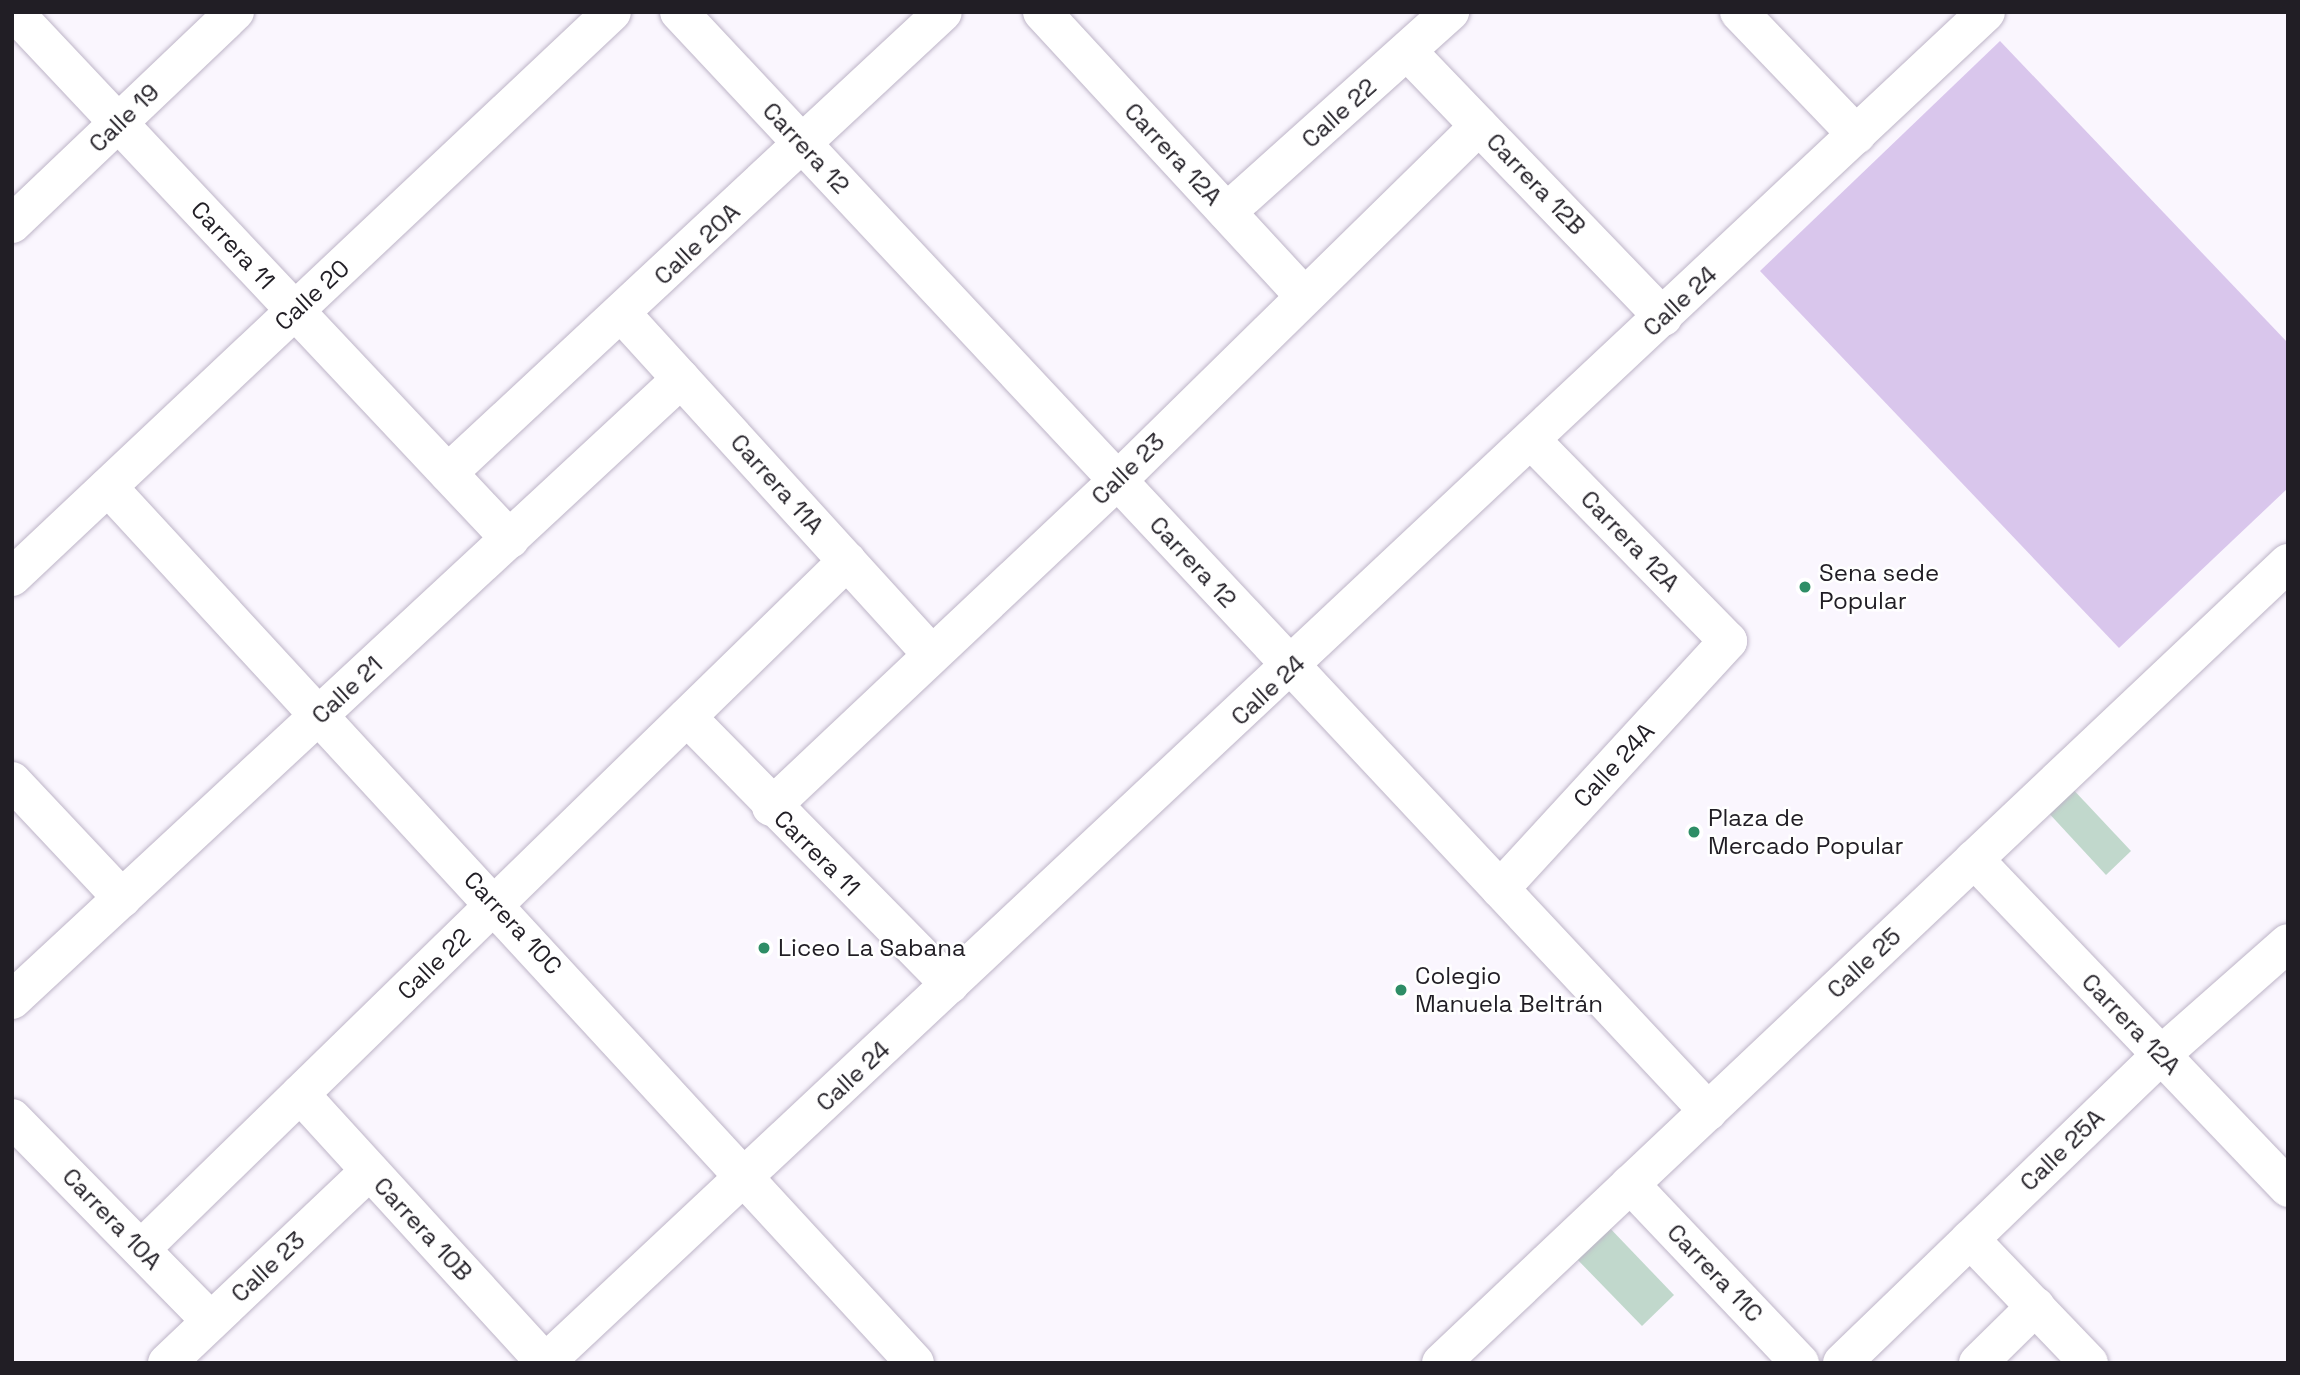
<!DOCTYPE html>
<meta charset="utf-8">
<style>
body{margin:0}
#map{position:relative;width:2300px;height:1375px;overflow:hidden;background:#faf6fe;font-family:"Space Grotesk",sans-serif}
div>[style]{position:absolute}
.green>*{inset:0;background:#d9c6ec}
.building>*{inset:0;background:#c1d8cc}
.roads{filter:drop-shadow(0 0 2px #bdb4c7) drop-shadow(0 0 2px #bdb4c7)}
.minor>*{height:38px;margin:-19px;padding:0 19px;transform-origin:19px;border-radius:19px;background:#fff}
.dots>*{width:19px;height:19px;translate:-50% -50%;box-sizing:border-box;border:4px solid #fff;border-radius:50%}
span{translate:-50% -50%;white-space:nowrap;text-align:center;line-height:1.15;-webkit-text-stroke:5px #fff;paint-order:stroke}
.street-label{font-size:24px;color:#211e25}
.poi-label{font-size:24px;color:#211e25}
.left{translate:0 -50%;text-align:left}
.frame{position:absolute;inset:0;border:14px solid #211e25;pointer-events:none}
</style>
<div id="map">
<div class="green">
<div style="clip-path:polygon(2000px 41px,2288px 343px,2288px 488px,2119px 648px,1760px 271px)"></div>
</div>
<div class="building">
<div style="clip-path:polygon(2069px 785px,2131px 851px,2106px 875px,2045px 809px)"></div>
<div style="clip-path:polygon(1605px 1223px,1674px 1295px,1642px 1326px,1572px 1254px)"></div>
</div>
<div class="roads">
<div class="minor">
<div style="left:14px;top:12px;width:724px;rotate:46.74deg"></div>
<div style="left:679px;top:12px;width:1506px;rotate:46.88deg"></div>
<div style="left:1042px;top:12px;width:386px;rotate:47.3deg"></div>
<div style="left:1739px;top:12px;width:170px;rotate:46.2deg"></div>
<div style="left:1408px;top:52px;width:368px;rotate:46.1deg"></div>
<div style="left:1227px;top:212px;width:300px;rotate:-41.9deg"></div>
<div style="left:12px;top:224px;width:308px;rotate:-43.6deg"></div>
<div style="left:622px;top:314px;width:459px;rotate:47.7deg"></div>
<div style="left:448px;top:473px;width:676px;rotate:-42.96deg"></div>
<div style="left:108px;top:487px;width:1191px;rotate:47.35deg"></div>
<div style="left:12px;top:577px;width:824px;rotate:-43.28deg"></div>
<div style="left:687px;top:717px;width:375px;rotate:45.5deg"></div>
<div style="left:12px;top:781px;width:161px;rotate:46.8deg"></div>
<div style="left:771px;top:807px;width:475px;rotate:-43.3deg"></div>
<div style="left:1117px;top:481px;width:507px;rotate:-44.44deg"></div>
<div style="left:1974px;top:859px;width:455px;rotate:46.3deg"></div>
<div style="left:1500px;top:889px;width:337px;rotate:-47.4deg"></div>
<div style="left:1728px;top:641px;width:280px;rotate:-134.4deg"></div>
<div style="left:12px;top:1000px;width:913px;rotate:-42.87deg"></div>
<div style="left:300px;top:1094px;width:365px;rotate:47.6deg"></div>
<div style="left:12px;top:1118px;width:284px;rotate:45.6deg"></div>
<div style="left:1630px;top:1184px;width:247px;rotate:46.5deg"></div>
<div style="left:1970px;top:1239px;width:172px;rotate:46.2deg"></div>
<div style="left:141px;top:1249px;width:986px;rotate:-44.26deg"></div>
<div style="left:167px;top:1363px;width:279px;rotate:-43.5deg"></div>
<div style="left:545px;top:1363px;width:1975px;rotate:-43.15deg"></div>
<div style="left:1441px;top:1363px;width:1165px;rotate:-43.37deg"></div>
<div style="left:1842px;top:1363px;width:443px;rotate:-44deg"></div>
<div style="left:2161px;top:1055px;width:169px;rotate:-41.4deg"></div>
<div style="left:1978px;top:1363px;width:81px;rotate:-44.5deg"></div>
</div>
</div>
<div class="dots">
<div style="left:1805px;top:587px;background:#2e8d66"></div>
<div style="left:1694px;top:832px;background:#2e8d66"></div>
<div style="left:764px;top:948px;background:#2e8d66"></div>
<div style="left:1401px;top:990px;background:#2e8d66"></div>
</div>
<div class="street-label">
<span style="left:1339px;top:113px;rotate:-42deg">Calle 22</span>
<span style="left:124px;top:118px;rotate:-44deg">Calle 19</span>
<span style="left:806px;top:148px;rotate:47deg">Carrera 12</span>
<span style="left:1173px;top:154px;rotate:47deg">Carrera 12A</span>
<span style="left:1536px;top:184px;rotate:46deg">Carrera 12B</span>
<span style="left:697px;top:244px;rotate:-43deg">Calle 20A</span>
<span style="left:233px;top:245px;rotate:47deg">Carrera 11</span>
<span style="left:312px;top:295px;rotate:-43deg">Calle 20</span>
<span style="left:1680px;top:301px;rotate:-43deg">Calle 24</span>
<span style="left:1128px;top:469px;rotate:-44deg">Calle 23</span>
<span style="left:777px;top:484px;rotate:48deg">Carrera 11A</span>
<span style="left:1630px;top:541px;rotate:46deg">Carrera 12A</span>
<span style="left:1193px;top:562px;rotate:47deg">Carrera 12</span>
<span style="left:347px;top:690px;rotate:-43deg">Calle 21</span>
<span style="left:1268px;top:690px;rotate:-43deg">Calle 24</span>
<span style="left:1614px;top:765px;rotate:-47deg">Calle 24A</span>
<span style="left:817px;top:853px;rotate:45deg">Carrera 11</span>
<span style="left:513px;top:923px;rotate:47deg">Carrera 10C</span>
<span style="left:1864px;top:963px;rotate:-43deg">Calle 25</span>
<span style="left:434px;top:964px;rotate:-44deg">Calle 22</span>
<span style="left:2131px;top:1024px;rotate:46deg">Carrera 12A</span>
<span style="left:853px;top:1076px;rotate:-43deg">Calle 24</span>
<span style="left:2062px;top:1150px;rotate:-44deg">Calle 25A</span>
<span style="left:112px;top:1219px;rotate:46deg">Carrera 10A</span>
<span style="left:423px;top:1229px;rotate:47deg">Carrera 10B</span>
<span style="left:268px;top:1267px;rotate:-43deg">Calle 23</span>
<span style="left:1715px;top:1273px;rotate:46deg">Carrera 11C</span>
</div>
<div class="poi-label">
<span class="left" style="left:1819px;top:587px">Sena sede<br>Popular</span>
<span class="left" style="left:1708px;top:832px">Plaza de<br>Mercado Popular</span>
<span class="left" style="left:778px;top:948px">Liceo La Sabana</span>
<span class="left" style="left:1415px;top:990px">Colegio<br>Manuela Beltrán</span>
</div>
<div class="frame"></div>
</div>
